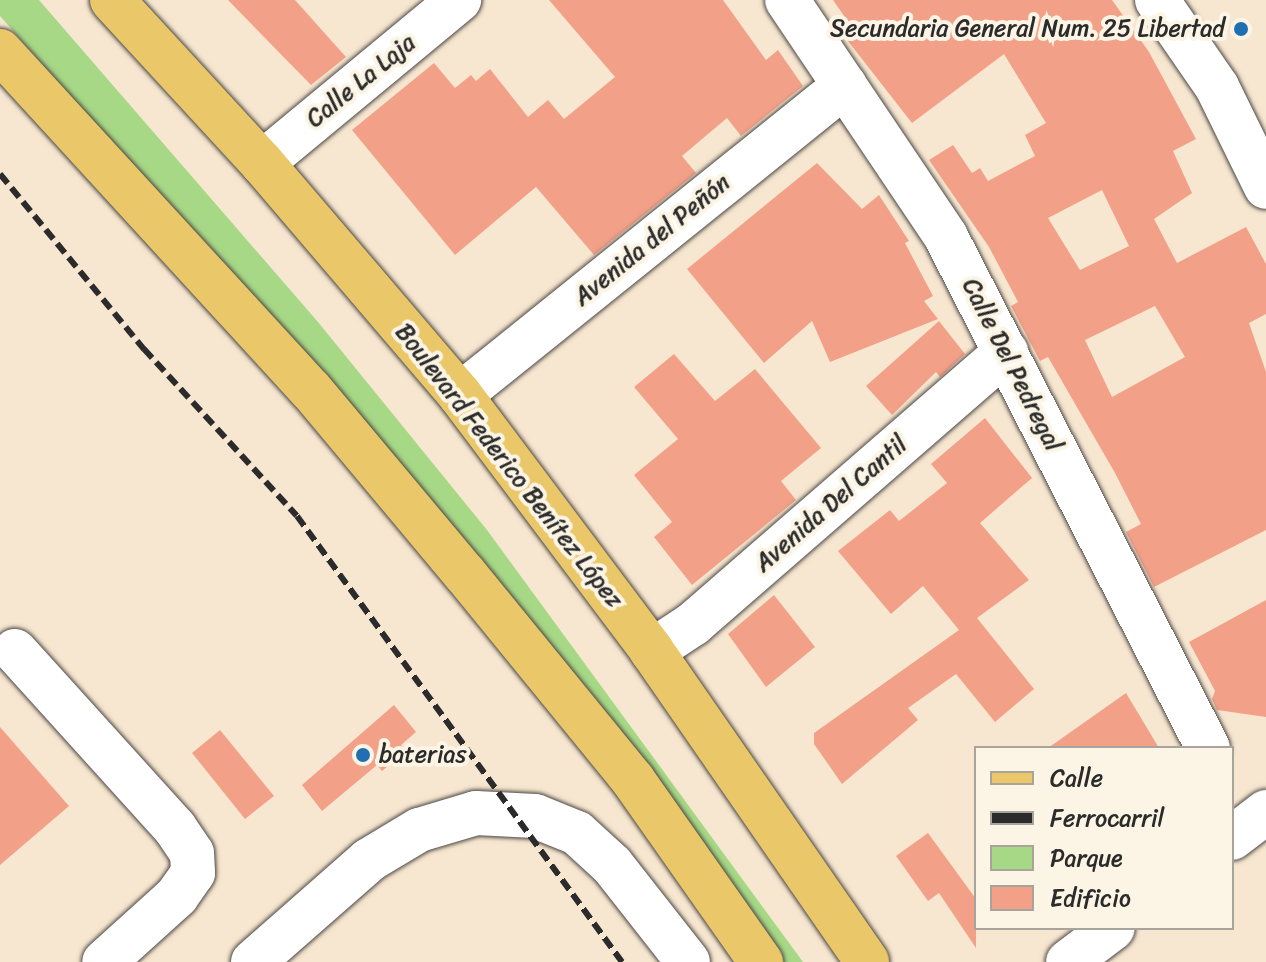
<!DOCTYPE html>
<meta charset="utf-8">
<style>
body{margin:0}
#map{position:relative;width:1266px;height:962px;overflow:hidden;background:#f8e7d0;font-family:Sriracha,sans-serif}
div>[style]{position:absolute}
.green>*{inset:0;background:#a7d886}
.building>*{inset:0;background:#f3a088}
.roads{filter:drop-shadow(0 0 2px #4a4744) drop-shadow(0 0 2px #4a4744)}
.minor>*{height:44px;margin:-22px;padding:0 22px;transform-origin:22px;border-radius:22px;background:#fff}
.major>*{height:44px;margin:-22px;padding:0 22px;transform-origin:22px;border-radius:22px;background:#eac769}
.rail>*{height:6px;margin-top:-3px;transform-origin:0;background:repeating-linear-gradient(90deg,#2b2b2b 0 12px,transparent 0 18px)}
.dots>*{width:22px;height:22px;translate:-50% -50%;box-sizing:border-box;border:4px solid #fcf5e5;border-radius:50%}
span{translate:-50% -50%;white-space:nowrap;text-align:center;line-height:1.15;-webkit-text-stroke:8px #fcf5e5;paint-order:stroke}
.poi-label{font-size:24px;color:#2b2b2b}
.right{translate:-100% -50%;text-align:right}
.left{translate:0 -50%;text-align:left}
.street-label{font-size:24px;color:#2b2b2b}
.legend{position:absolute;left:974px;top:746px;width:260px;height:184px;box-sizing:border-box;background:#fcf5e5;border:2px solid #a8a49b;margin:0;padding:10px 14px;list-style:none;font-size:24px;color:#2b2b2b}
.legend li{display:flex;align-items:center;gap:16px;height:40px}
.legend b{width:40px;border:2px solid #a8a49b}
</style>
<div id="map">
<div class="green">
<div style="clip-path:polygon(0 0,39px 0,318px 322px,487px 530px,803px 962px,781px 962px,336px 400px,0 16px)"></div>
</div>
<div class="building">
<div style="clip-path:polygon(228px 0,295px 0,346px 57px,311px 85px)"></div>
<div style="clip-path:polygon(549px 0,723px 0,766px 60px,778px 50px,803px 86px,741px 136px,727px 118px,682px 156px,696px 173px,594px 255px,536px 187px,455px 255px,352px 130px,434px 63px,455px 88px,471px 75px,476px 81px,490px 69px,528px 117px,548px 100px,564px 119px,615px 77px)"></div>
<div style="clip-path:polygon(evenodd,833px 0,1112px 0,1149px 52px,1196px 139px,1173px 151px,1192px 193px,1154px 219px,1177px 263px,1246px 227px,1266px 264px,1266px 314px,1249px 323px,1266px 372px,1266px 530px,1154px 587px,1126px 532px,1141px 524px,1115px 473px,1048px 357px,1040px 361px,1011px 306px,1018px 302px,989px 247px,929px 160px,953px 145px,972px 173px,980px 168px,988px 181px,1035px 156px,1025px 135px,1046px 123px,1004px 54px,912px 123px,844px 36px,854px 30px,833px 0,1102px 190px,1129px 246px,1080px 270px,1048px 218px,1102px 190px,833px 0,1155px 306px,1185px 357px,1112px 397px,1085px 340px,1155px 306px)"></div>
<div style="clip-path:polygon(817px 163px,862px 209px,879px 195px,909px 241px,905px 243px,933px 296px,924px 301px,938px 319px,830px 362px,812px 321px,764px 363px,687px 269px)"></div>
<div style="clip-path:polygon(939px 321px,965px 354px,940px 377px,936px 372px,892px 415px,866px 386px)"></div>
<div style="clip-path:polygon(674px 354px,715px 401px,755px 369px,821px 448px,781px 481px,796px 500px,692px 585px,654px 537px,672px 522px,634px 475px,678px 439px,634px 387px)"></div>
<div style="clip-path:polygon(985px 418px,1032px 478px,980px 523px,1029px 580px,977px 618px,1034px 689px,995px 722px,956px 674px,908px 708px,918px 720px,842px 784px,814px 744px,814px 733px,959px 630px,923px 586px,891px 614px,838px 551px,890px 510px,899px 521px,947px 483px,931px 464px)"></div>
<div style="clip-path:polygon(774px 595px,815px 647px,766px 687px,728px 634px)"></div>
<div style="clip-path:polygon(1266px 600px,1266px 717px,1217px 710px,1212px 699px,1215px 691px,1189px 642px)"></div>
<div style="clip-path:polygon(1126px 693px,1159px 748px,1048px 748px)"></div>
<div style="clip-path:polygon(394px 705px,416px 732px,401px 745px,406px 751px,382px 771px,377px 765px,322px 811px,302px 785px)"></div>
<div style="clip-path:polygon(0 727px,69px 806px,0 865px)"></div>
<div style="clip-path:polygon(220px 730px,274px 796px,245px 819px,192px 753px)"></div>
<div style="clip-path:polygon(928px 833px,976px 899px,976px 948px,939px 893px,928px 901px,896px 856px)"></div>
</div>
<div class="roads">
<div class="minor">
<div style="left:787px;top:0;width:285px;rotate:56.1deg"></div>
<div style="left:946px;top:237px;width:574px;rotate:62.85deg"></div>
<div style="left:1157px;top:0;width:106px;rotate:55.4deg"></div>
<div style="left:1217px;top:87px;width:111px;rotate:63.9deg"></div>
<div style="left:262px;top:163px;width:256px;rotate:-39.6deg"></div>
<div style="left:460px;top:395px;width:494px;rotate:-38.8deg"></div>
<div style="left:15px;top:651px;width:239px;rotate:47.9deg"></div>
<div style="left:175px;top:828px;width:30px;rotate:56deg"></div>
<div style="left:192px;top:853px;width:20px;rotate:87deg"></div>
<div style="left:193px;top:873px;width:28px;rotate:125deg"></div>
<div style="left:177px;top:896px;width:98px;rotate:137.9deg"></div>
<div style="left:652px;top:651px;width:49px;rotate:-33.4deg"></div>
<div style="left:693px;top:624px;width:415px;rotate:-41deg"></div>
<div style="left:1232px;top:838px;width:43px;rotate:-37.4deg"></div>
<div style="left:253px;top:962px;width:154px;rotate:-41.3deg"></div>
<div style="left:369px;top:860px;width:58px;rotate:-31deg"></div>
<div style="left:419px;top:830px;width:59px;rotate:-16.6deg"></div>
<div style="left:476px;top:813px;width:59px;rotate:2.9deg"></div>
<div style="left:535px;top:816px;width:45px;rotate:22deg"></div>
<div style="left:577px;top:833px;width:47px;rotate:42.4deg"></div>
<div style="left:612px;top:865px;width:123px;rotate:51.9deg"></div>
<div style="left:1068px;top:962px;width:56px;rotate:-37.1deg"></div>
</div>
<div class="major">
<div style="left:112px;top:0;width:222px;rotate:47.4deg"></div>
<div style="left:262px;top:163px;width:305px;rotate:49.5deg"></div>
<div style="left:460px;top:395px;width:320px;rotate:53.1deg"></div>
<div style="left:652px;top:651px;width:378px;rotate:55.3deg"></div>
<div style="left:0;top:51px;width:460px;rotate:47.5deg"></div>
<div style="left:311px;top:390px;width:240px;rotate:50.1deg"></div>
<div style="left:465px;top:574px;width:266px;rotate:50.8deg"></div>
<div style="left:633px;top:780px;width:223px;rotate:54.9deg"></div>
</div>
</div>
<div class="rail">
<div style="left:0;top:174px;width:227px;rotate:50.6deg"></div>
<div style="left:144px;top:349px;width:226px;rotate:47.5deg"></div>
<div style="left:297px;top:516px;width:552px;rotate:53.92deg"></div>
</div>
<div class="dots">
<div style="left:1241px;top:29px;background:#1f6fb2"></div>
<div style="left:363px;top:755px;background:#1f6fb2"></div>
</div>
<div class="poi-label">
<span class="right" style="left:1225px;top:29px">Secundaria General Num. 25 Libertad</span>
<span class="left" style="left:379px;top:755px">baterias</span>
</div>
<div class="street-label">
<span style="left:361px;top:81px;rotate:-39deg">Calle La Laja</span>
<span style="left:652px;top:240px;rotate:-39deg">Avenida del Peñón</span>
<span style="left:1012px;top:365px;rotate:63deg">Calle Del Pedregal</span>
<span style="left:509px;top:466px;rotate:52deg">Boulevard Federico Benítez López</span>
<span style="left:831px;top:504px;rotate:-41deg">Avenida Del Cantil</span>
</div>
<ul class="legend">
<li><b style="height:10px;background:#eac769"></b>Calle</li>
<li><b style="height:10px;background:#2b2b2b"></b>Ferrocarril</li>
<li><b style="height:22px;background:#a7d886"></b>Parque</li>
<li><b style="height:22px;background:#f3a088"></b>Edificio</li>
</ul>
</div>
